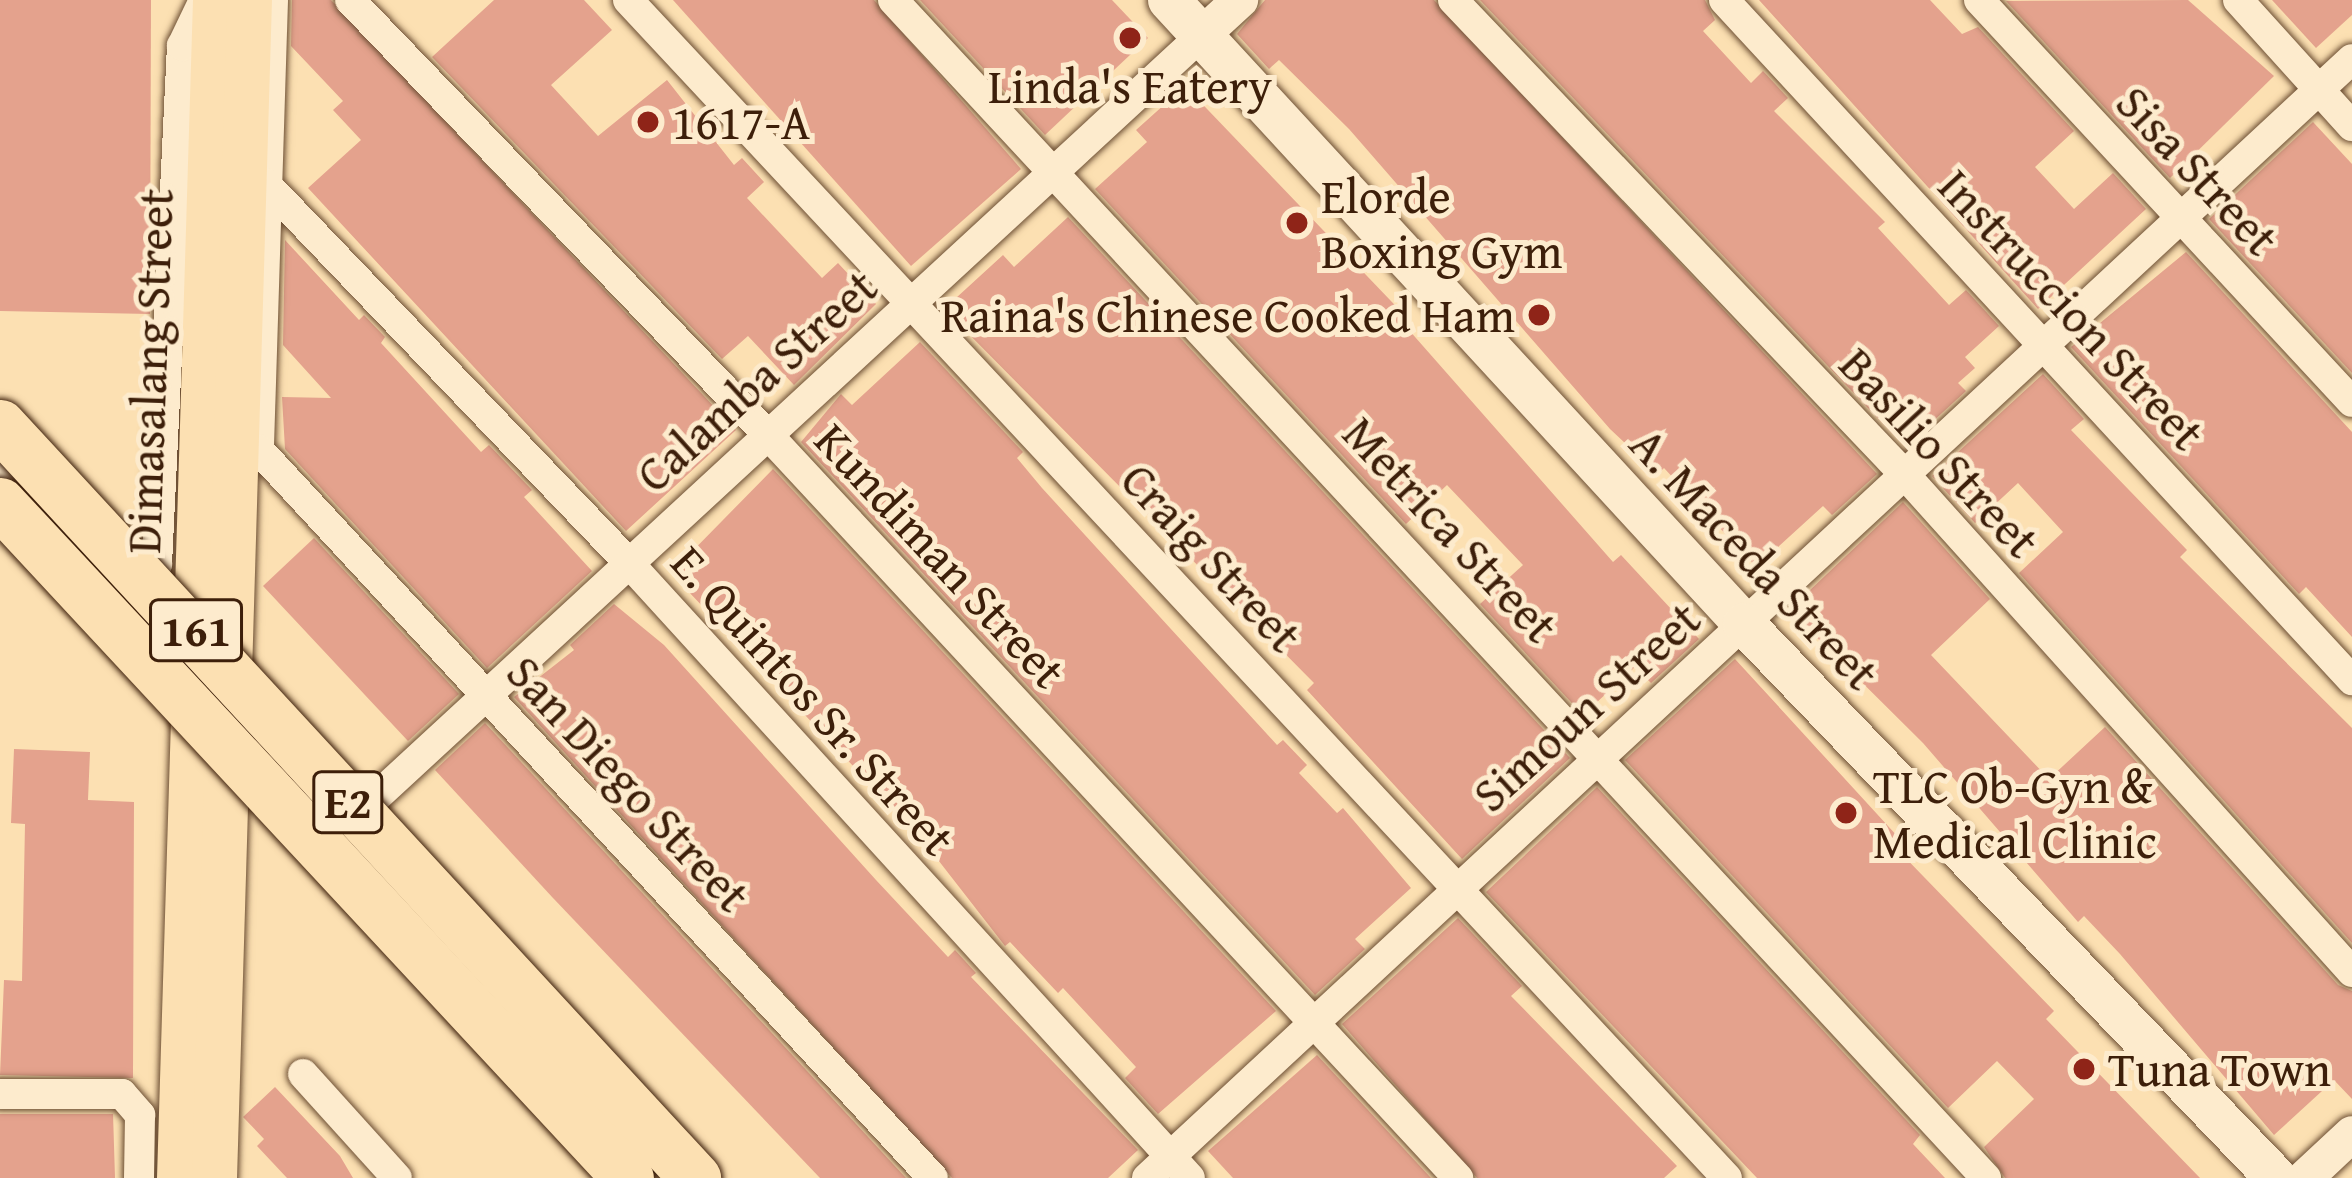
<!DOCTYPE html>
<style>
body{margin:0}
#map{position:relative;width:2352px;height:1178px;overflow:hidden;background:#fce0b2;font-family:"Gentium Book Plus",serif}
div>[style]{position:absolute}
.building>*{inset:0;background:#e4a28d}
.roads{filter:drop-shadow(0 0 3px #6d4f34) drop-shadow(0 0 3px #6d4f34)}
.minor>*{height:30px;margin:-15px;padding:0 15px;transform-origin:15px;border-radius:15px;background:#fdebcd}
.tertiary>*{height:36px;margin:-18px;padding:0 18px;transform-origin:18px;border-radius:18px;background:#fdebcd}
.secondary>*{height:42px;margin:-21px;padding:0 21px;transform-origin:21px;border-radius:21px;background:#fdebcd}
.primary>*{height:45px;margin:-22.5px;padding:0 22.5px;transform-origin:22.5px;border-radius:22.5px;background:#fce0b2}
.bridges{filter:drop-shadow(0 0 3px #3d1f0a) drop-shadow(0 0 3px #3d1f0a)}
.motorway-bridge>*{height:51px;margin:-25.5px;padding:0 25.5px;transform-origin:25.5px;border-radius:25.5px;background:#fce0b2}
.dots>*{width:33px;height:33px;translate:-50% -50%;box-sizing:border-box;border:6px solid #fdebcd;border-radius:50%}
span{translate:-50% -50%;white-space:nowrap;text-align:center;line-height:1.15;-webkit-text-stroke:10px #fdebcd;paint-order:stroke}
.shield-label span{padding:3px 9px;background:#fdebcd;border:3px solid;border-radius:9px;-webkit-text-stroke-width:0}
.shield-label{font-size:45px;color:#3d1f0a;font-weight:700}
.poi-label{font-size:48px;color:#3d1f0a}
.left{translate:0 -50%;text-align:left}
.right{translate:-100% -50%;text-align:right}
.street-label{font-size:48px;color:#3d1f0a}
</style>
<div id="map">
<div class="building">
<div style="clip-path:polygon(0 0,151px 0,150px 314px,0 311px)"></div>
<div style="clip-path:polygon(292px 0,331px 0,736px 430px,626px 531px,308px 188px,361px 140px,333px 110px,343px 101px,291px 46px)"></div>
<div style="clip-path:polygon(494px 0,584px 0,612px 30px,551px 85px,598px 136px,667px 80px,734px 165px,742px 158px,764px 182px,747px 198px,822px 278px,838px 263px,876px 304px,794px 385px,748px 336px,722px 359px,432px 57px)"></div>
<div style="clip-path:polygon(673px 0,874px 0,1021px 169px,911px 266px)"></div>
<div style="clip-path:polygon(920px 0,1112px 0,1148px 38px,1045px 135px)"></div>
<div style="clip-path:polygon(1265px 0,1434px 0,1877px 474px,1832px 515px,1823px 506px,1756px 567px,1664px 468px,1658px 474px,1610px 429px,1349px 129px,1279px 60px,1269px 69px,1237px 34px)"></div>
<div style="clip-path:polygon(1480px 0,1705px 0,1715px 20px,1703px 31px,1751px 83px,1763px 71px,1788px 98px,1774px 111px,1885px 222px,1878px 228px,1949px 305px,1966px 290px,1999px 326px,1965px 357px,1975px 368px,1958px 383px,1966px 391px,1905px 447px)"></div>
<div style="clip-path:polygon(1759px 0,1930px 0,1962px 34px,1978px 27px,2074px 131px,2035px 167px,2074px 209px,2113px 173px,2146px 209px,2038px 309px)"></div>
<div style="clip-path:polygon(2188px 0,2274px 76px,2170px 178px,2006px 1px)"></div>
<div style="clip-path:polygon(2272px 0,2352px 0,2352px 15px,2316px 48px)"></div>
<div style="clip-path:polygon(1185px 86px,1413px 324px,1408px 329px,1613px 562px,1621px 555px,1699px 639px,1651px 683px,1635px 667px,1583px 715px,1480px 604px,1523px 565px,1447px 485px,1406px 524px,1095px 189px,1147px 142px,1136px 130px)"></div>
<div style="clip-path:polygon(2313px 122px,2352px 164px,2352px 373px,2209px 219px)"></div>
<div style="clip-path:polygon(1068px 217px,1570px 758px,1462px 859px,1307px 690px,1314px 683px,944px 309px,1003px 255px,1014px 267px)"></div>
<div style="clip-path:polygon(285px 240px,359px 320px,364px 315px,385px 337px,381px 343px,481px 452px,489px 445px,532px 490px,524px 497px,592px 571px,487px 668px,285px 449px,282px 397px,331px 398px,283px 345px)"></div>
<div style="clip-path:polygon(2186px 252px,2352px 432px,2352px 637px,2306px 587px,2299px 594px,2071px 347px)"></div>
<div style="clip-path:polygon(920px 342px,1023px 452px,1017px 458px,1042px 488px,1277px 745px,1283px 740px,1307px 765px,1299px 773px,1337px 813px,1343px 808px,1411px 888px,1355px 939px,1365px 949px,1315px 995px,801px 442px,841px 394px,852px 405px)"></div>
<div style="clip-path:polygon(2043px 374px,2084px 419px,2071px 430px,2187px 550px,2180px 557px,2352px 728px,2352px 943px,2019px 573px,2063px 532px,2018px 483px,1975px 523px,1932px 476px)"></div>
<div style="clip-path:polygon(773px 469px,1276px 1011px,1158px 1114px,1125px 1078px,1136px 1067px,1063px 988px,1058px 993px,1010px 942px,1005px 946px,921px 838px,671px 573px)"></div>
<div style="clip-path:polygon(1903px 502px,1990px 599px,1931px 655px,2049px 779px,2105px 727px,2338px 985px,2352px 991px,2352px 1099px,2334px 1080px,2274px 1135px,2120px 954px,2084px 916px,2078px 922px,1923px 743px,1789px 610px)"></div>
<div style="clip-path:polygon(314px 538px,459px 694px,408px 741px,263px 586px)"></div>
<div style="clip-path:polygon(614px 604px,664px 645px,876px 880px,948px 957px,955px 950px,976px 973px,971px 977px,1138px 1150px,1108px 1178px,952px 1178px,514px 697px,574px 650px,570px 645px)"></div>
<div style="clip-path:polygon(1735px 659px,1899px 838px,1892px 844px,2054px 1011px,2046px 1019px,2200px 1178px,2005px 1178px,1984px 1147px,2034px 1099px,1997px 1061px,1948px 1108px,1625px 760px)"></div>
<div style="clip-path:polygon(485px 723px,906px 1178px,820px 1178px,553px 898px,435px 770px)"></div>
<div style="clip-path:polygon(14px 749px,90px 752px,88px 800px,134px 802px,133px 1078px,0 1075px,4px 980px,22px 981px,25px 824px,11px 823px)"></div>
<div style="clip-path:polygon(1597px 787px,1920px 1135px,1913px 1144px,1945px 1178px,1757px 1178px,1486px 892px)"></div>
<div style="clip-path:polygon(1458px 918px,1522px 986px,1511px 996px,1677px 1166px,1664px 1178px,1477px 1178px,1342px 1024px)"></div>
<div style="clip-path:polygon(1317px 1055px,1431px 1178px,1233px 1178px,1208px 1151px)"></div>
<div style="clip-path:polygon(275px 1087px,340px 1156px,353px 1178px,287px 1178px,257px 1146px,264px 1139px,243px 1117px)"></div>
<div style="clip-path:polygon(0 1114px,113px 1114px,115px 1178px,0 1178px)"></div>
</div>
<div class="roads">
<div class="minor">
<div style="left:273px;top:0;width:450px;rotate:91.8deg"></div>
<div style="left:259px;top:450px;width:992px;rotate:47.21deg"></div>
<div style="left:350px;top:0;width:605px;rotate:46.14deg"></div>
<div style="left:769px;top:436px;width:1013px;rotate:47.12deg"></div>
<div style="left:628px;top:0;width:1611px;rotate:46.99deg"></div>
<div style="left:893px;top:0;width:1607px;rotate:47.14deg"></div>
<div style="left:1453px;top:0;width:657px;rotate:46.42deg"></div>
<div style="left:1906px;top:476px;width:667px;rotate:48.04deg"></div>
<div style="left:1724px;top:0;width:926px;rotate:47.28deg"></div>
<div style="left:1979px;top:0;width:548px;rotate:47.14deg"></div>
<div style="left:2238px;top:0;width:170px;rotate:47.9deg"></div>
<div style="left:266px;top:184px;width:522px;rotate:46.24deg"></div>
<div style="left:627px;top:561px;width:835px;rotate:47.62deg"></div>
<div style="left:0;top:465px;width:183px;rotate:46.8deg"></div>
<div style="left:125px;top:598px;width:47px;rotate:-46.7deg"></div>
<div style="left:157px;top:564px;width:519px;rotate:-87.24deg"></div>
<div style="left:182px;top:46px;width:51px;rotate:-64.4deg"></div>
<div style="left:347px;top:824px;width:1163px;rotate:-42.7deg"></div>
<div style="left:303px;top:1074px;width:140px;rotate:47.9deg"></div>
<div style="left:0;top:1094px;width:122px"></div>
<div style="left:122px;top:1094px;width:28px;rotate:49deg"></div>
<div style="left:140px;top:1115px;width:63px;rotate:90.9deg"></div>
<div style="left:1147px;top:1178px;width:1644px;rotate:-42.88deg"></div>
</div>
<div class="tertiary">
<div style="left:1202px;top:35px;width:52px;rotate:-42.6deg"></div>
<div style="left:2305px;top:1178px;width:64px;rotate:-43.1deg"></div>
</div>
<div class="secondary">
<div style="left:1169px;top:0;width:849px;rotate:47.34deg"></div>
<div style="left:1744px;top:624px;width:768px;rotate:46.16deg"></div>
</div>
<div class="primary">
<div style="left:179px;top:1178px;width:1179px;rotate:-88.25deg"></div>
<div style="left:214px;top:1178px;width:1179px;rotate:-88.3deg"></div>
</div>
</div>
<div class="bridges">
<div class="motorway-bridge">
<div style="left:0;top:425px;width:1025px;rotate:47.29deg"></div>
<div style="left:0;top:503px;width:922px;rotate:47.07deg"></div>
</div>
</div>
<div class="dots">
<div style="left:1130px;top:38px;background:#8f2418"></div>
<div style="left:648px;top:122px;background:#8f2418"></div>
<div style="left:1297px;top:223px;background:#8f2418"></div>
<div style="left:1539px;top:315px;background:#8f2418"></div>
<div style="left:1846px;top:813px;background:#8f2418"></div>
<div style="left:2084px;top:1069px;background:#8f2418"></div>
</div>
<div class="shield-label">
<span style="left:196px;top:630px">161</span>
<span style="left:348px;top:802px">E2</span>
</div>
<div class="poi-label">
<span style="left:1130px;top:86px">Linda's Eatery</span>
<span class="left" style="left:672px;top:122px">1617-A</span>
<span class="left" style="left:1321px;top:223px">Elorde<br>Boxing Gym</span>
<span class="right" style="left:1515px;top:315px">Raina's Chinese Cooked Ham</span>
<span class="left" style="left:1873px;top:813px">TLC Ob-Gyn &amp;<br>Medical Clinic</span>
<span class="left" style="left:2108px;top:1069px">Tuna Town</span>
</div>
<div class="street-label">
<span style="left:2198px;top:170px;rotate:47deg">Sisa Street</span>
<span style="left:2072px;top:309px;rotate:47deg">Instruccion Street</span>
<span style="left:149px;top:371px;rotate:-88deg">Dimasalang Street</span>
<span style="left:756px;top:380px;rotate:-42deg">Calamba Street</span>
<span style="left:1940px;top:452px;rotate:47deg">Basilio Street</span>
<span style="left:1451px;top:529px;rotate:47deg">Metrica Street</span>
<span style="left:941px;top:555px;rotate:47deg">Kundiman Street</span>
<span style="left:1212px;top:557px;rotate:47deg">Craig Street</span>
<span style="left:1755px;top:558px;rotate:47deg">A. Maceda Street</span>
<span style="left:814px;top:700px;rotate:48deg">E. Quintos Sr. Street</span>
<span style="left:1586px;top:706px;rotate:-42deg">Simoun Street</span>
<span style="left:629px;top:783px;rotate:47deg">San Diego Street</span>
</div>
</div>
